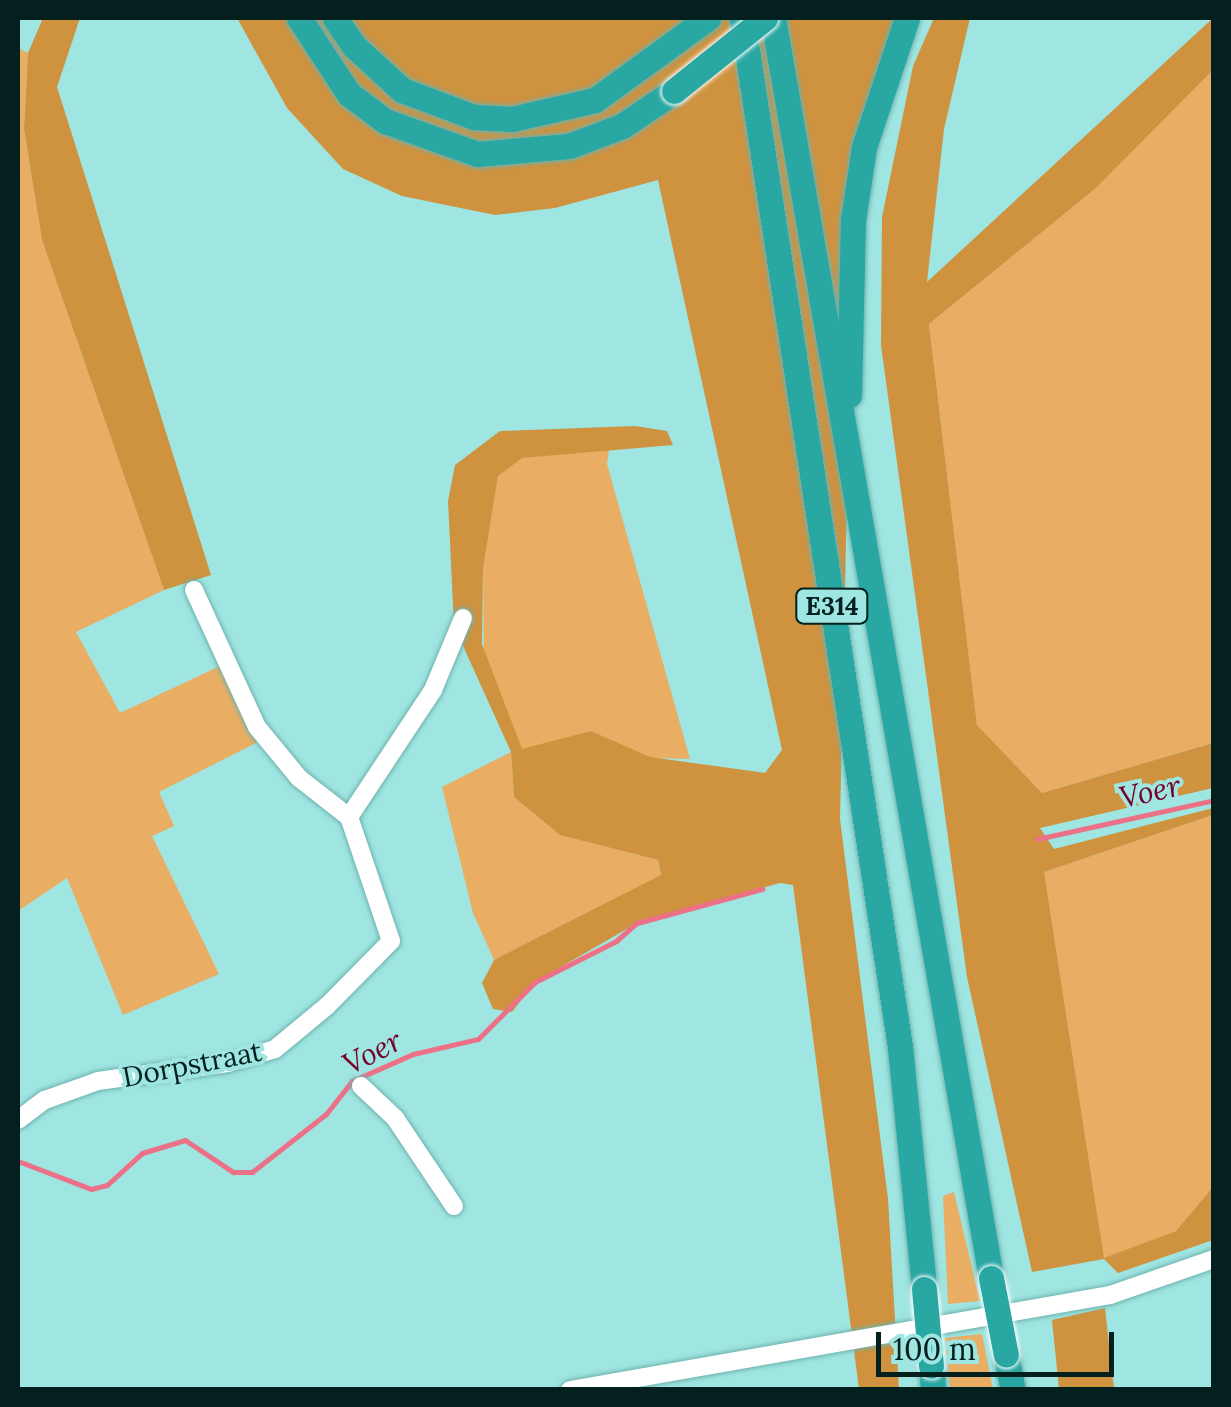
<!DOCTYPE html>
<style>
body{margin:0}
#map{position:relative;width:1231px;height:1407px;overflow:hidden;background:#9fe5e1;font-family:Lora,serif}
div>[style]{position:absolute}
.green>*{inset:0;background:#e9ae63}
.forest>*{inset:0;background:#cf923f}
.stream>*{height:5px;margin:-2.5px;padding:0 2.5px;transform-origin:2.5px;border-radius:2.5px;background:#ed7186}
.roads{filter:drop-shadow(0 0 2px #6db2ae) drop-shadow(0 0 2px #6db2ae)}
.minor>*{height:18px;margin:-9px;padding:0 9px;transform-origin:9px;border-radius:9px;background:#fff}
.highway>*{height:25px;margin:-12.5px;padding:0 12.5px;transform-origin:12.5px;border-radius:12.5px;background:#28a7a3}
.bridges{filter:drop-shadow(0 0 2px #fff) drop-shadow(0 0 2px #fff)}
.highway-bridge>*{height:25px;margin:-12.5px;padding:0 12.5px;transform-origin:12.5px;border-radius:12.5px;background:#28a7a3}
span{translate:-50% -50%;white-space:nowrap;text-align:center;line-height:1.15;-webkit-text-stroke:8px #9fe5e1;paint-order:stroke}
.shield-label span{padding:2px 8px;background:#9fe5e1;border:2px solid;border-radius:8px;-webkit-text-stroke-width:0}
.shield-label{font-size:25px;color:#03201f;font-weight:700}
.street-label{font-size:28px;color:#03201f}
.water-label{font-size:30px;color:#770029;font-style:italic}
.frame{position:absolute;inset:0;border:20px solid #03201f;pointer-events:none}
.scale{position:absolute;left:876px;top:1332px;width:238px;height:45px;box-sizing:border-box;border:5px solid #03201f;border-top:0;padding-left:12px;font-size:30px;line-height:35px;white-space:nowrap;color:#03201f;-webkit-text-stroke:8px #9fe5e1;paint-order:stroke}
</style>
<div id="map">
<div class="green">
<div style="clip-path:polygon(18px 48px,28px 53px,24px 129px,42px 240px,164px 590px,76px 632px,120px 713px,220px 666px,262px 740px,159px 792px,174px 826px,152px 836px,219px 974px,123px 1015px,67px 878px,18px 911px)"></div>
<div style="clip-path:polygon(1213px 70px,1213px 743px,1042px 793px,977px 725px,929px 324px,1096px 188px)"></div>
<div style="clip-path:polygon(609px 449px,607px 464px,690px 759px,650px 758px,591px 731px,522px 750px,484px 659px,483px 569px,498px 475px,521px 458px)"></div>
<div style="clip-path:polygon(511px 752px,514px 797px,560px 835px,658px 860px,661px 876px,494px 960px,473px 913px,442px 787px)"></div>
<div style="clip-path:polygon(1213px 815px,1213px 1187px,1176px 1231px,1104px 1259px,1044px 872px)"></div>
<div style="clip-path:polygon(954px 1192px,980px 1301px,948px 1304px,943px 1196px)"></div>
<div style="clip-path:polygon(982px 1334px,993px 1389px,950px 1389px,945px 1338px)"></div>
</div>
<div class="forest">
<div style="clip-path:polygon(43px 18px,80px 18px,57px 87px,211px 575px,164px 590px,42px 240px,24px 129px,28px 53px)"></div>
<div style="clip-path:polygon(237px 18px,898px 18px,853px 220px,840px 819px,888px 1199px,899px 1389px,859px 1389px,793px 885px,780px 883px,637px 923px,535px 982px,512px 1012px,493px 1009px,482px 983px,494px 960px,661px 875px,658px 860px,560px 835px,514px 797px,511px 752px,454px 626px,448px 501px,455px 465px,500px 431px,635px 426px,667px 431px,673px 445px,522px 458px,498px 476px,483px 569px,482px 644px,522px 749px,591px 731px,650px 757px,765px 773px,782px 750px,658px 180px,555px 208px,495px 215px,402px 196px,343px 169px,287px 108px)"></div>
<div style="clip-path:polygon(934px 18px,970px 18px,944px 129px,927px 282px,1213px 18px,1213px 70px,1096px 188px,929px 324px,977px 725px,1042px 793px,1213px 743px,1213px 788px,1040px 828px,1054px 849px,1213px 808px,1213px 815px,1044px 872px,1104px 1258px,1176px 1231px,1213px 1187px,1213px 1240px,1118px 1273px,1104px 1259px,1032px 1272px,967px 977px,881px 345px,882px 217px,913px 66px)"></div>
<div style="clip-path:polygon(1105px 1308px,1114px 1389px,1059px 1389px,1052px 1320px)"></div>
</div>
<div class="stream">
<div style="left:1037px;top:839px;width:181px;rotate:-12.4deg"></div>
<div style="left:18px;top:1161px;width:78px;rotate:21deg"></div>
<div style="left:91px;top:1189px;width:16px;rotate:-14deg"></div>
<div style="left:107px;top:1185px;width:47px;rotate:-42.4deg"></div>
<div style="left:142px;top:1153px;width:45px;rotate:-16.8deg"></div>
<div style="left:185px;top:1140px;width:58px;rotate:33.7deg"></div>
<div style="left:233px;top:1172px;width:19px"></div>
<div style="left:252px;top:1172px;width:94px;rotate:-38.1deg"></div>
<div style="left:326px;top:1114px;width:42px;rotate:-51.8deg"></div>
<div style="left:352px;top:1081px;width:67px;rotate:-23.9deg"></div>
<div style="left:413px;top:1054px;width:67px;rotate:-13deg"></div>
<div style="left:478px;top:1039px;width:81px;rotate:-45deg"></div>
<div style="left:535px;top:982px;width:91px;rotate:-26.8deg"></div>
<div style="left:616px;top:941px;width:28px;rotate:-41deg"></div>
<div style="left:637px;top:923px;width:130px;rotate:-15.2deg"></div>
</div>
<div class="roads">
<div class="minor">
<div style="left:194px;top:590px;width:151px;rotate:65.3deg"></div>
<div style="left:257px;top:727px;width:66px;rotate:50.5deg"></div>
<div style="left:299px;top:778px;width:63px;rotate:38deg"></div>
<div style="left:349px;top:817px;width:152px;rotate:-56.5deg"></div>
<div style="left:433px;top:690px;width:78px;rotate:-67.4deg"></div>
<div style="left:361px;top:1086px;width:47px;rotate:43.3deg"></div>
<div style="left:395px;top:1118px;width:106px;rotate:56.2deg"></div>
<div style="left:18px;top:1120px;width:34px;rotate:-37deg"></div>
<div style="left:45px;top:1100px;width:56px;rotate:-19.7deg"></div>
<div style="left:98px;top:1081px;width:131px;rotate:-7.9deg"></div>
<div style="left:228px;top:1063px;width:49px;rotate:-16.6deg"></div>
<div style="left:275px;top:1049px;width:67px;rotate:-39.6deg"></div>
<div style="left:327px;top:1006px;width:91px;rotate:-45.4deg"></div>
<div style="left:391px;top:941px;width:131px;rotate:-108.7deg"></div>
<div style="left:570px;top:1390px;width:548px;rotate:-9.98deg"></div>
<div style="left:1110px;top:1295px;width:110px;rotate:-19.1deg"></div>
</div>
<div class="highway">
<div style="left:299px;top:18px;width:91px;rotate:56.7deg"></div>
<div style="left:349px;top:94px;width:45px;rotate:36.9deg"></div>
<div style="left:385px;top:121px;width:98px;rotate:19.7deg"></div>
<div style="left:477px;top:154px;width:92px;rotate:-5deg"></div>
<div style="left:569px;top:146px;width:57px;rotate:-20.7deg"></div>
<div style="left:622px;top:126px;width:63px;rotate:-33.9deg"></div>
<div style="left:335px;top:18px;width:34px;rotate:56deg"></div>
<div style="left:354px;top:46px;width:65px;rotate:42.5deg"></div>
<div style="left:402px;top:90px;width:77px;rotate:20.6deg"></div>
<div style="left:474px;top:117px;width:38px;rotate:3deg"></div>
<div style="left:512px;top:119px;width:85px;rotate:-12.9deg"></div>
<div style="left:595px;top:100px;width:140px;rotate:-36deg"></div>
<div style="left:742px;top:18px;width:1041px;rotate:81.27deg"></div>
<div style="left:900px;top:1047px;width:243px;rotate:84.3deg"></div>
<div style="left:773px;top:18px;width:1279px;rotate:80.18deg"></div>
<div style="left:849px;top:395px;width:175px;rotate:-88.7deg"></div>
<div style="left:853px;top:220px;width:74px;rotate:-81.4deg"></div>
<div style="left:864px;top:147px;width:136px;rotate:-71.6deg"></div>
<div style="left:1006px;top:1355px;width:36px;rotate:79deg"></div>
<div style="left:931px;top:1366px;width:24px;rotate:85deg"></div>
</div>
</div>
<div class="bridges">
<div class="highway-bridge">
<div style="left:674px;top:91px;width:117px;rotate:-38.7deg"></div>
<div style="left:991px;top:1278px;width:78px;rotate:79deg"></div>
<div style="left:924px;top:1289px;width:77px;rotate:84.8deg"></div>
</div>
</div>
<div class="shield-label">
<span style="left:832px;top:606px">E314</span>
</div>
<div class="street-label">
<span style="left:192px;top:1064px;rotate:-11deg">Dorpstraat</span>
</div>
<div class="water-label">
<span style="left:1150px;top:791px;rotate:-12deg">Voer</span>
<span style="left:372px;top:1052px;rotate:-27deg">Voer</span>
</div>
<div class="frame"></div>
<div class="scale">100 m</div>
</div>
